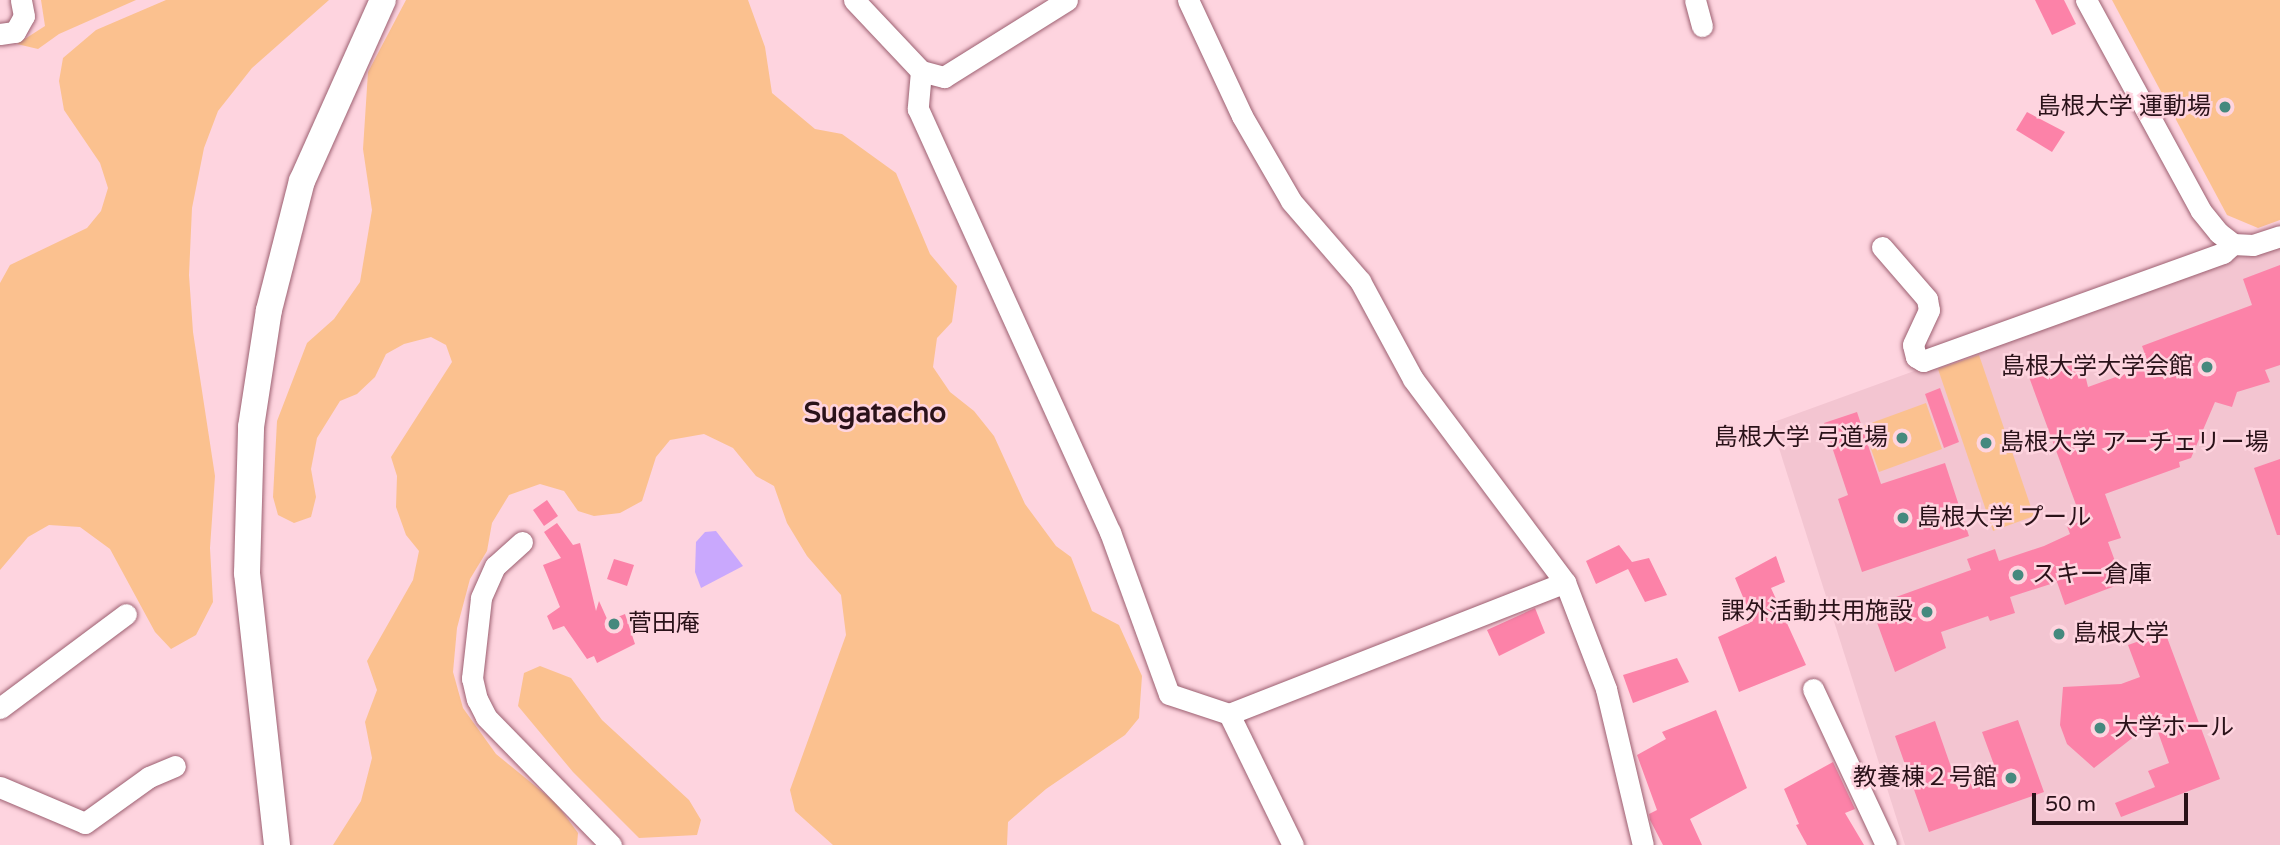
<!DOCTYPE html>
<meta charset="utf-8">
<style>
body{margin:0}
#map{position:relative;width:2280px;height:845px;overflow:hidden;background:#fed4df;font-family:"Varela Round","Noto Sans JP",sans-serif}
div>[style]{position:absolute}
.built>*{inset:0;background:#f3c5d1}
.green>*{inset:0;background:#fbc18f}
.water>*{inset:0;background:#c9a8fd}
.building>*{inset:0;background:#fc82a8}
.roads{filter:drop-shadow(0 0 2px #9c6071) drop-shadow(0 0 2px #9c6071)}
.minor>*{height:21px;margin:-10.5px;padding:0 10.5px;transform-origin:10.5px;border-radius:10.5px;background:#fff}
.tertiary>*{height:26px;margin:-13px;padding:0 13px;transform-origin:13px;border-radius:13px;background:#fff}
.dots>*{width:19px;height:19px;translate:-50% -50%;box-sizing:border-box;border:4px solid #fed4df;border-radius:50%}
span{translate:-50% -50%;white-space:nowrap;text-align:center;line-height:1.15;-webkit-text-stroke:5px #fed4df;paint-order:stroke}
.poi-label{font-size:24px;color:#2a1219}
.right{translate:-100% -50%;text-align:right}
.left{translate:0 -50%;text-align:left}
.quarter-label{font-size:28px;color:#2a1219;font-weight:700}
.scale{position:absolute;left:2032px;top:793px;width:156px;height:32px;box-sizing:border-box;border:4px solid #2a1219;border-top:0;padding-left:9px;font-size:21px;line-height:24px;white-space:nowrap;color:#2a1219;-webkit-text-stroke:5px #fed4df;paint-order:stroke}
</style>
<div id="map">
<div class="built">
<div style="clip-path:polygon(2280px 238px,2280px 845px,1905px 845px,1771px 423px)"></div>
</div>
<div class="green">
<div style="clip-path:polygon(41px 0,136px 0,59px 34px,38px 49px,17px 44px,45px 26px)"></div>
<div style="clip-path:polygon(166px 0,329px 0,252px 68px,218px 111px,204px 148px,192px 208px,189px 275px,193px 332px,215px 476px,210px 548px,213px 602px,196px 635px,171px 649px,155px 632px,110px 549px,80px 527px,49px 525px,28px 537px,0 570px,0 283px,10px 265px,87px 228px,101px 211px,108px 188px,100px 163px,64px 110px,59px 81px,63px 58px,96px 30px)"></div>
<div style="clip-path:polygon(406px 0,748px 0,765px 47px,772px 93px,815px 129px,842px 134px,896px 173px,930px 254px,957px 286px,952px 322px,937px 338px,933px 367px,950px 392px,974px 411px,994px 436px,1025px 504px,1056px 546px,1071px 557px,1092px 611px,1119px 625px,1142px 676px,1139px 718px,1125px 735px,1046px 789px,1008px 822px,1007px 845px,833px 845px,795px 811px,790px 790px,846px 635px,841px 595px,807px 556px,787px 523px,774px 486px,756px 476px,733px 448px,704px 434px,670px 440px,656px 457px,642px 501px,620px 513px,594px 516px,578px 511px,564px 491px,540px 484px,509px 495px,492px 523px,487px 551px,470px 579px,457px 628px,453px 672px,463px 708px,496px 754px,556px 803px,578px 833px,577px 845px,333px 845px,361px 801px,372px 758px,365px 722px,377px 690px,367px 661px,413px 580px,419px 551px,406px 535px,396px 507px,397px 476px,391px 457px,452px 362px,446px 345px,431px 337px,404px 344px,386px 354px,375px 377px,357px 394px,340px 401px,317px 438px,311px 469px,316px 497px,311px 517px,294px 523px,278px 515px,273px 497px,277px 421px,307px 343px,334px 319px,360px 282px,372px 210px,363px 149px,368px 72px)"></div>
<div style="clip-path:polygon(2112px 0,2280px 0,2280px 220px,2258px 228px,2227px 215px)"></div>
<div style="clip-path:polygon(1979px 355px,2034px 516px,1993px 531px,1938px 369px)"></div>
<div style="clip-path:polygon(1926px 403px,1942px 449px,1879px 472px,1863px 426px)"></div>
<div style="clip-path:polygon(540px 666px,571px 678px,602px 720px,689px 800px,701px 820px,697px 835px,639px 838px,573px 772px,518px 706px,524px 673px)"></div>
</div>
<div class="water">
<div style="clip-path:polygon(716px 531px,743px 566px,701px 588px,695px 572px,696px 542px,705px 532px)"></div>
</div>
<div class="building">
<div style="clip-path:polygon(2035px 0,2064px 0,2076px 24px,2052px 35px)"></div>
<div style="clip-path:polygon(2027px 112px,2065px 132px,2052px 152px,2016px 130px)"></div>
<div style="clip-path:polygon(2280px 265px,2280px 365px,2265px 370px,2270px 382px,2237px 392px,2232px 407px,2215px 402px,2191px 458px,2179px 462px,2180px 467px,2105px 494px,2121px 538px,2108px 542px,2123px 583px,2065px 605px,2057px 582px,2010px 597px,2015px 613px,1990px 621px,1988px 616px,1941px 632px,1946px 648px,1895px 672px,1871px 606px,1971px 570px,1967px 559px,1995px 549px,1999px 561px,2044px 546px,2070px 534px,2067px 526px,2082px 521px,2029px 377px,2082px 362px,2088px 387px,2149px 365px,2142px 346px,2252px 305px,2243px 279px)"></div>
<div style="clip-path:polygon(1940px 388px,1959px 442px,1944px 448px,1925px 394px)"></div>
<div style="clip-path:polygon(1857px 412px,1881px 484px,1945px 463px,1969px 536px,1862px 572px,1838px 499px,1848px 495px,1824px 423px)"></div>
<div style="clip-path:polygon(2280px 459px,2280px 535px,2277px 535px,2254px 468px)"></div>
<div style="clip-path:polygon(547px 500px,558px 516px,544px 526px,533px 510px)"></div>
<div style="clip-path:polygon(557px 523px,573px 545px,580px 543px,596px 611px,599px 601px,608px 621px,625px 614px,635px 644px,597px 663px,594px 656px,587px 659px,564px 626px,553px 630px,547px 616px,560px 607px,543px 565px,561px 558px,544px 532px)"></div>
<div style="clip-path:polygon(1619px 545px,1632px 562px,1649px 558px,1667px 595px,1645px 602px,1628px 569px,1596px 584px,1586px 561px)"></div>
<div style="clip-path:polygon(1776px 556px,1785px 582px,1771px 588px,1806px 665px,1739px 692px,1718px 637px,1753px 621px,1735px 578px)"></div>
<div style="clip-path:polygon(614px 559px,634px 565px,627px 586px,607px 579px)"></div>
<div style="clip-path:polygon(1535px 608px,1545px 633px,1499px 656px,1487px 630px)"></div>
<div style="clip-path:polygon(2165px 632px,2220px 779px,2121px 817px,2115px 803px,2155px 787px,2148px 771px,2169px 763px,2154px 721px,2094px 768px,2067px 744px,2060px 725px,2063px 687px,2121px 684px,2140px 677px,2128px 645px)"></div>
<div style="clip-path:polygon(1677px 658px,1689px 682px,1633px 703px,1623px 675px)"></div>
<div style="clip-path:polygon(1716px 710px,1747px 788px,1690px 819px,1702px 845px,1663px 845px,1650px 820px,1649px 814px,1657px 810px,1637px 755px,1666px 739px,1662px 732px)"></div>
<div style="clip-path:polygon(2018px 720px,2044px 792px,1929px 832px,1895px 736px,1935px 721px,1958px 787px,1997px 773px,1982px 732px)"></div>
<div style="clip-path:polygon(1833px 762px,1855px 809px,1845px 813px,1864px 845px,1807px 845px,1796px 825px,1799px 824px,1784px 789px)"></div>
</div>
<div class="roads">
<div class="minor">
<div style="left:854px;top:0;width:98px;rotate:46.7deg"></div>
<div style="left:921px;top:71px;width:24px;rotate:15deg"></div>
<div style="left:944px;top:77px;width:145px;rotate:-32deg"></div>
<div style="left:1188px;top:0;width:128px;rotate:65deg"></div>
<div style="left:1242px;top:116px;width:98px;rotate:60deg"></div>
<div style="left:1291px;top:201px;width:106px;rotate:49.2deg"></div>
<div style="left:1360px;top:281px;width:111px;rotate:61.6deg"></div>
<div style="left:1413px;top:379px;width:254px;rotate:53.2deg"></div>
<div style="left:1565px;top:582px;width:115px;rotate:69deg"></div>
<div style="left:1606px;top:689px;width:160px;rotate:76.7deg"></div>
<div style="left:1695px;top:0;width:27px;rotate:75deg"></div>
<div style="left:2086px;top:0;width:240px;rotate:61.4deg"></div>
<div style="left:2201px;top:211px;width:28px;rotate:51deg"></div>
<div style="left:2219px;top:233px;width:18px;rotate:38deg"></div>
<div style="left:2233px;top:244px;width:20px;rotate:3deg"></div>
<div style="left:2253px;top:245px;width:28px;rotate:-18deg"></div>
<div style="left:0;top:34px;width:15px;rotate:-8deg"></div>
<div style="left:15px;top:32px;width:18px;rotate:-61deg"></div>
<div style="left:24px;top:16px;width:16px;rotate:-101deg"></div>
<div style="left:921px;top:71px;width:38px;rotate:95deg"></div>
<div style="left:918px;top:109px;width:465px;rotate:65.6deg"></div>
<div style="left:1110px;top:532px;width:172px;rotate:70deg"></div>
<div style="left:1169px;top:694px;width:63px;rotate:18.4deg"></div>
<div style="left:1229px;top:714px;width:361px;rotate:-21.4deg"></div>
<div style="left:1882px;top:247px;width:69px;rotate:49.1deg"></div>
<div style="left:1927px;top:299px;width:11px;rotate:80deg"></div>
<div style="left:1929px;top:310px;width:38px;rotate:115deg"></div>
<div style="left:1913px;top:345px;width:12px;rotate:76deg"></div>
<div style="left:1916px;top:357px;width:8px;rotate:30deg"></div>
<div style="left:1923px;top:361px;width:319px;rotate:-19.8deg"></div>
<div style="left:2223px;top:253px;width:13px;rotate:-42deg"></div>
<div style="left:522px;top:542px;width:36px;rotate:138deg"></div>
<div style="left:495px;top:566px;width:35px;rotate:114deg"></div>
<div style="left:481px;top:598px;width:81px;rotate:96.4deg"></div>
<div style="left:472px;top:678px;width:22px;rotate:77deg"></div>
<div style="left:477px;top:699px;width:20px;rotate:63deg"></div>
<div style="left:486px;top:717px;width:179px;rotate:45.7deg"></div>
<div style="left:1813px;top:689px;width:172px;rotate:64.9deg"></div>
<div style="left:0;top:708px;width:157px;rotate:-36.7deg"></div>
<div style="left:1229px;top:714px;width:146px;rotate:64deg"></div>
<div style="left:0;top:787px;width:92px;rotate:23deg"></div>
<div style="left:85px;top:823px;width:79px;rotate:-35.7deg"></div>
<div style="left:149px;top:777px;width:28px;rotate:-23deg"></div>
</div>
<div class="tertiary">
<div style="left:277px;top:845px;width:274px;rotate:-96.3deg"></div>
<div style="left:247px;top:573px;width:146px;rotate:-88.4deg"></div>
<div style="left:251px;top:427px;width:118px;rotate:-81.3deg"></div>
<div style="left:269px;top:310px;width:133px;rotate:-75.7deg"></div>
<div style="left:302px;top:181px;width:198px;rotate:-65.9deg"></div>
</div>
</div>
<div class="dots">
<div style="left:2225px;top:107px;background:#45897e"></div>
<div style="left:2207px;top:367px;background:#45897e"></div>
<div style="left:1902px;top:438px;background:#45897e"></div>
<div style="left:1986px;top:443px;background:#45897e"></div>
<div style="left:1903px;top:518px;background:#45897e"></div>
<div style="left:2018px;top:575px;background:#45897e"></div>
<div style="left:1927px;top:612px;background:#45897e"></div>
<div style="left:614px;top:624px;background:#45897e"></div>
<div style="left:2059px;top:634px;background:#45897e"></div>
<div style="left:2100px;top:728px;background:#45897e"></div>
<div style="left:2011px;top:778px;background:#45897e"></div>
</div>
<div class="poi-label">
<span class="right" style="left:2211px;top:107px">島根大学 運動場</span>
<span class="right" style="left:2193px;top:367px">島根大学大学会館</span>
<span class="right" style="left:1888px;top:438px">島根大学 弓道場</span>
<span class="left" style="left:2000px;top:443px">島根大学 アーチェリー場</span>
<span class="left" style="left:1917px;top:518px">島根大学 プール</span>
<span class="left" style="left:2032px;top:575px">スキー倉庫</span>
<span class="right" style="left:1913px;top:612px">課外活動共用施設</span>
<span class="left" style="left:628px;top:624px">菅田庵</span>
<span class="left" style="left:2073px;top:634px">島根大学</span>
<span class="left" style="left:2114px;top:728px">大学ホール</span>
<span class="right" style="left:1997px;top:778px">教養棟２号館</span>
</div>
<div class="quarter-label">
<span style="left:875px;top:413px">Sugatacho</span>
</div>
<div class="scale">50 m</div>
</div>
